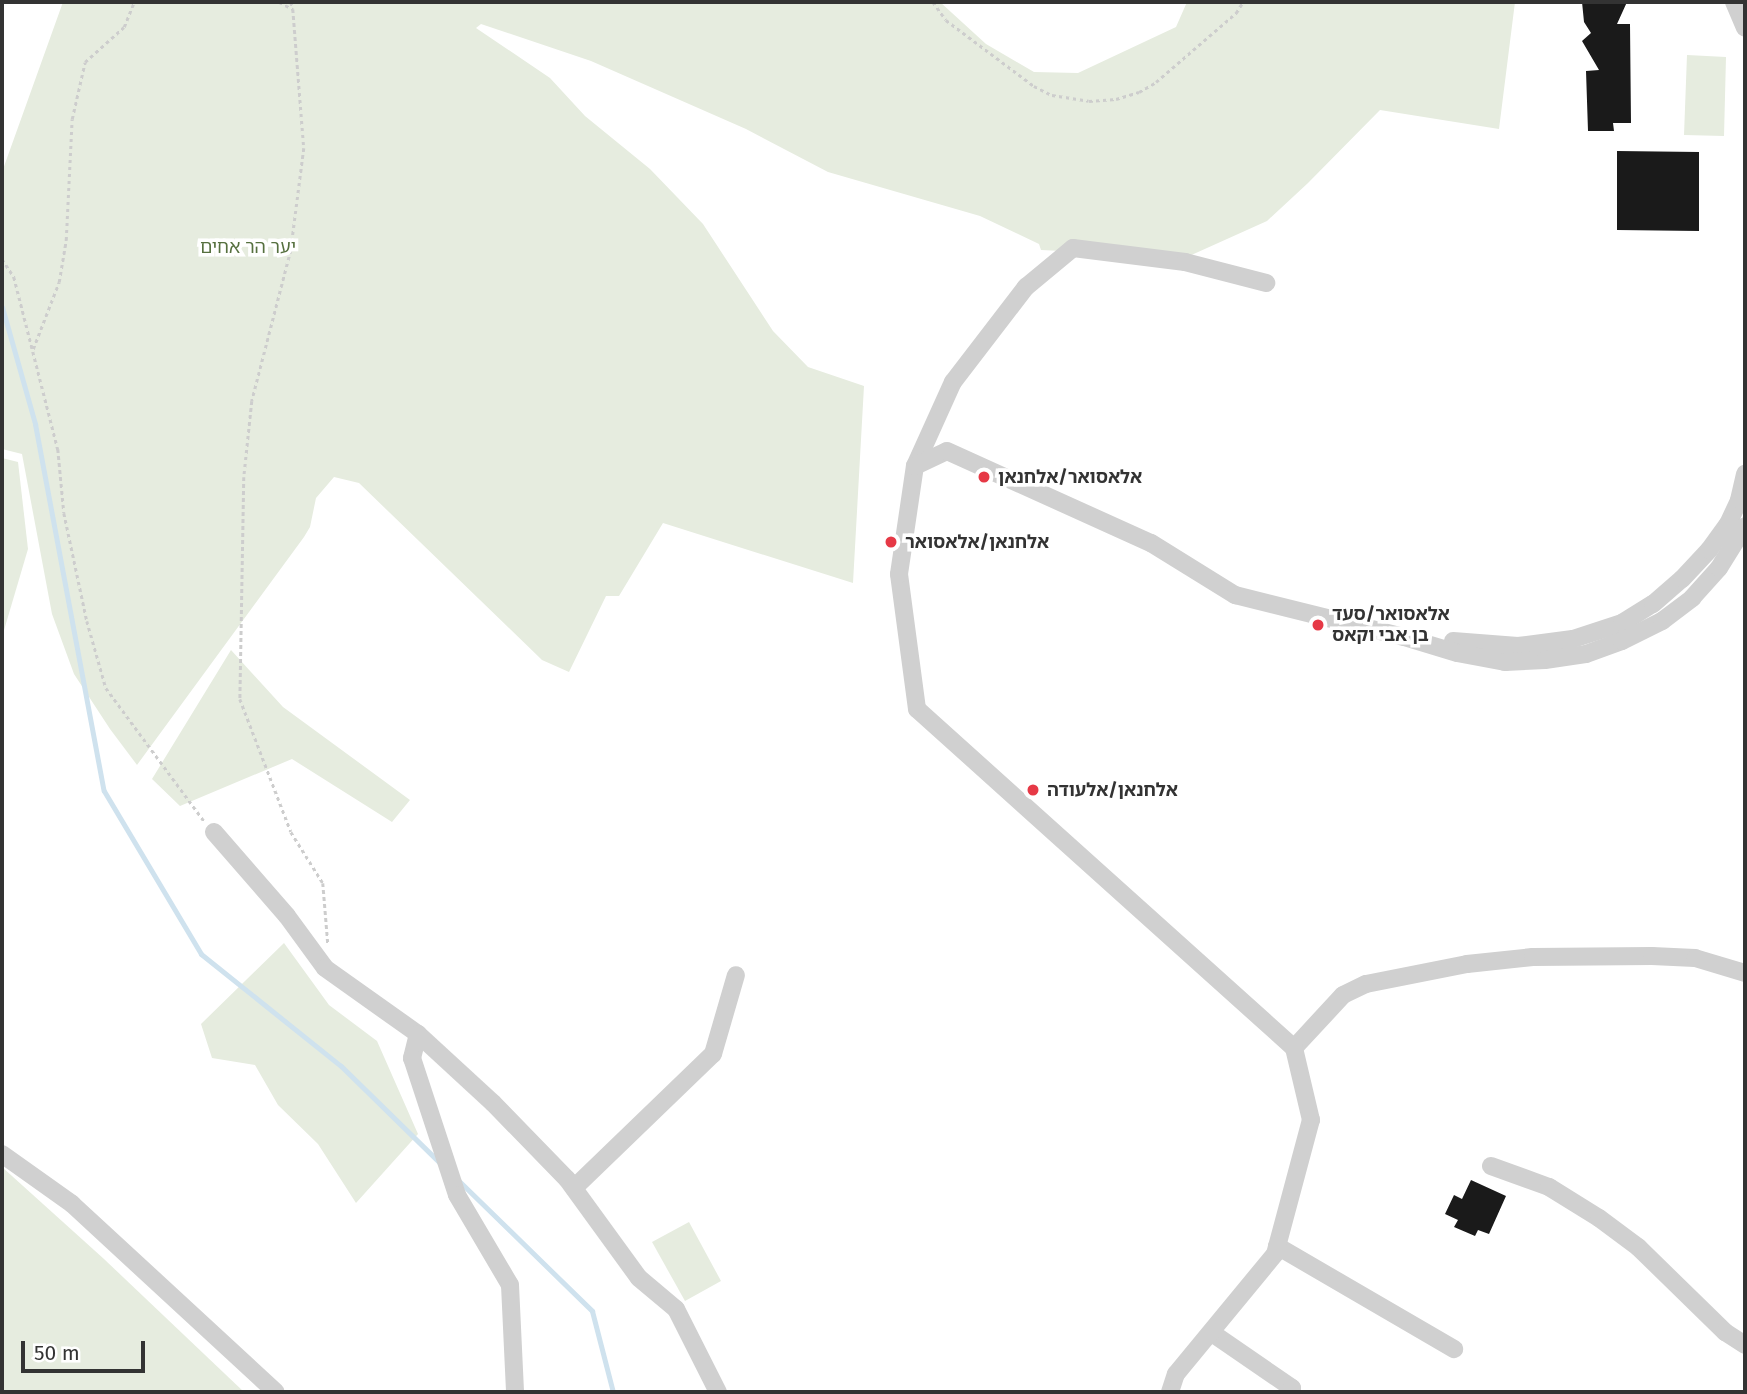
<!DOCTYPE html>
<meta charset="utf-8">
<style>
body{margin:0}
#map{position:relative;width:1747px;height:1394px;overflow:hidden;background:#fff;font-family:"Fira Sans","Noto Sans Hebrew",sans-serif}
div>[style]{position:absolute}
.green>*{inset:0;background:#e6ecdf}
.stream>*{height:5px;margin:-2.5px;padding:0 2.5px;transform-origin:2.5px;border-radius:2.5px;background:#cfe2ee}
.building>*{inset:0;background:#1a1a1a}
.path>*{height:2.5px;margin-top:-1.25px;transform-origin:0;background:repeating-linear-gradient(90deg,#cdcdcd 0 3.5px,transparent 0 7px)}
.minor>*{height:18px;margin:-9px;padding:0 9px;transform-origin:9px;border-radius:9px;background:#d0d0d0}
.dots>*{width:19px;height:19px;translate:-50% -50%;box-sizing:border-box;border:4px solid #fff;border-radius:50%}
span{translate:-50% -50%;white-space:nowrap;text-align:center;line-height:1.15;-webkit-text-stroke:7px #fff;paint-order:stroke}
.park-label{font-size:18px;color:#56703f}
.poi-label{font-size:18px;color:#333;font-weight:700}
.left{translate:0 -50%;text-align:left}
.frame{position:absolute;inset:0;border:4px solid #333;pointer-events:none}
.scale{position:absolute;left:21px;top:1341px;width:124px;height:32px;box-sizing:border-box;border:4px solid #333;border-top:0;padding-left:9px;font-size:21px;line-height:24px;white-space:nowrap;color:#333;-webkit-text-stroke:5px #fff;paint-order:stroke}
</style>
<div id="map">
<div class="green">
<div style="clip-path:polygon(63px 2px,940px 2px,986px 44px,1034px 72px,1078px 73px,1176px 27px,1187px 2px,1515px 2px,1499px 129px,1380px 110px,1308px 183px,1267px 221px,1187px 257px,1041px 250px,1039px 244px,980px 216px,828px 172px,746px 129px,591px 61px,481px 24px,476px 28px,550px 78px,585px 116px,650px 169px,703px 224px,773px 331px,808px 367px,864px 386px,853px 583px,663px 523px,619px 596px,606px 596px,569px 672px,542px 660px,359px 483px,334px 477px,316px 498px,310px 527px,304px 537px,137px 765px,110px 729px,74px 674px,52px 614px,22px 454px,2px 449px,2px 172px)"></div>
<div style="clip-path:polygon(1687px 55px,1726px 57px,1724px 136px,1684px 135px)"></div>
<div style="clip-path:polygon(2px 458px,18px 462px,28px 549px,2px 637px)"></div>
<div style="clip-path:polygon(231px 650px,283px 707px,410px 800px,392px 822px,292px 759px,180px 806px,152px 779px)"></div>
<div style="clip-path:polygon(284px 943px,329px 1005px,377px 1041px,418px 1134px,356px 1203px,318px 1144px,278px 1105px,255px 1065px,212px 1058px,201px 1024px)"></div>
<div style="clip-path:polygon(2px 1167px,104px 1259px,244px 1392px,2px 1392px)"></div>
<div style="clip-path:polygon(689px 1222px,721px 1281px,685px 1301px,652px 1242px)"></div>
</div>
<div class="stream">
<div style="left:2px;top:307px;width:122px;rotate:74.2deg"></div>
<div style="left:35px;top:424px;width:373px;rotate:79.4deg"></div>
<div style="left:104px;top:791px;width:190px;rotate:59.2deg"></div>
<div style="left:201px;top:954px;width:179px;rotate:38.7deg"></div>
<div style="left:341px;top:1066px;width:137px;rotate:44.4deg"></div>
<div style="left:459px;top:1181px;width:186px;rotate:44.3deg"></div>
<div style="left:592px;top:1311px;width:84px;rotate:75.5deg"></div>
</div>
<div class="building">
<div style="clip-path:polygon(1582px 2px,1627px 2px,1617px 24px,1630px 24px,1631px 123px,1613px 123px,1614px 131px,1588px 131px,1586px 71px,1599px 70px,1582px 41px,1591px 33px,1584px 22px)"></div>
<div style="clip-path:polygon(1617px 151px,1699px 152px,1699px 231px,1617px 230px)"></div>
<div style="clip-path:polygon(1471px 1180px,1506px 1196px,1489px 1234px,1478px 1230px,1475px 1236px,1454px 1227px,1458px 1220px,1445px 1214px,1454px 1195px,1462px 1199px)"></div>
</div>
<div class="path">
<div style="left:279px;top:2px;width:16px;rotate:27deg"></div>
<div style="left:293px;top:9px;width:139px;rotate:85.5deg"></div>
<div style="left:304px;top:148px;width:103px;rotate:97.3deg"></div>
<div style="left:291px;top:250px;width:156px;rotate:104.5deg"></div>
<div style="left:252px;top:401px;width:76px;rotate:96deg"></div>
<div style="left:244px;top:477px;width:222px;rotate:91deg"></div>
<div style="left:240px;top:699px;width:142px;rotate:69deg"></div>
<div style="left:291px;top:832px;width:60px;rotate:57.9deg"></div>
<div style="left:323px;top:883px;width:61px;rotate:85.3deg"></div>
<div style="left:291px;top:2px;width:7px;rotate:74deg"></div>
<div style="left:933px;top:2px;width:22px;rotate:54deg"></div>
<div style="left:946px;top:20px;width:110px;rotate:36.9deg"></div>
<div style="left:1034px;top:86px;width:20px;rotate:27deg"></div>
<div style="left:1052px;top:95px;width:37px;rotate:9deg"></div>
<div style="left:1089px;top:101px;width:27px;rotate:-4deg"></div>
<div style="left:1116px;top:99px;width:24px;rotate:-17deg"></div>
<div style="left:1139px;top:92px;width:20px;rotate:-30deg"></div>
<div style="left:1156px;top:82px;width:106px;rotate:-40.8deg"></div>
<div style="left:1236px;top:13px;width:13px;rotate:-58deg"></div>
<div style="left:2px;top:259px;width:22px;rotate:56deg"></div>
<div style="left:14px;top:277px;width:178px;rotate:75.7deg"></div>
<div style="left:58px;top:449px;width:64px;rotate:84.6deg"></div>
<div style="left:64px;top:513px;width:110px;rotate:78deg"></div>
<div style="left:87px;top:621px;width:70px;rotate:74.2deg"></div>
<div style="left:106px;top:688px;width:165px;rotate:53.6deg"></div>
<div style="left:33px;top:349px;width:72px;rotate:-68.8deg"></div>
<div style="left:59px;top:282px;width:43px;rotate:-80.5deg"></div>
<div style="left:66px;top:240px;width:121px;rotate:-87.2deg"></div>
<div style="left:72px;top:119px;width:58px;rotate:-77.2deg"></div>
<div style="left:85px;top:62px;width:52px;rotate:-41.9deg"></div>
<div style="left:124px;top:27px;width:27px;rotate:-68deg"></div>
</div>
<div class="minor">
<div style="left:1734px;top:2px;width:28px;rotate:67deg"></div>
<div style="left:915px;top:466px;width:92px;rotate:-65.7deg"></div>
<div style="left:953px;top:382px;width:120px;rotate:-52.5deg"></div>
<div style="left:1026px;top:287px;width:61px;rotate:-39.7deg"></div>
<div style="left:1073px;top:248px;width:113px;rotate:7.1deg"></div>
<div style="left:1185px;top:262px;width:84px;rotate:14.5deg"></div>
<div style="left:1453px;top:641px;width:65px;rotate:4.4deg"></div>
<div style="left:1518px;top:646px;width:55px;rotate:-7.3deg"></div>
<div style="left:1573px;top:639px;width:52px;rotate:-18.1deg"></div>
<div style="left:1622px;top:623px;width:36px;rotate:-32deg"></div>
<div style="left:1653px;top:604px;width:38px;rotate:-41deg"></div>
<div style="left:1682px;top:579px;width:40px;rotate:-47deg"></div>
<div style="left:1709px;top:550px;width:32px;rotate:-54deg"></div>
<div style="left:1728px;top:524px;width:26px;rotate:-65deg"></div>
<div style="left:1739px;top:500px;width:27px;rotate:-77deg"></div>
<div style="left:214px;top:832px;width:111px;rotate:49deg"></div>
<div style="left:287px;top:916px;width:64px;rotate:53.8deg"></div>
<div style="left:325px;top:968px;width:114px;rotate:35.4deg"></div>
<div style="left:418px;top:1034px;width:102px;rotate:42.6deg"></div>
<div style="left:493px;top:1103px;width:106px;rotate:45.8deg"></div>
<div style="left:567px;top:1179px;width:122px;rotate:54deg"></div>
<div style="left:639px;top:1278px;width:48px;rotate:40deg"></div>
<div style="left:676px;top:1309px;width:93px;rotate:63.2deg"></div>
<div style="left:418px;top:1034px;width:25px;rotate:104deg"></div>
<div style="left:412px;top:1058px;width:144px;rotate:71.8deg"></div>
<div style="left:457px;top:1195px;width:104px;rotate:59.5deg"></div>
<div style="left:510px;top:1285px;width:107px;rotate:87.3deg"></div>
<div style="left:1294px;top:1048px;width:72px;rotate:-47.2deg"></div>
<div style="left:1343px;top:995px;width:25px;rotate:-26deg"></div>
<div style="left:1366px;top:984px;width:103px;rotate:-11.2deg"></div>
<div style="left:1467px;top:964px;width:66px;rotate:-6.1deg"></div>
<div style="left:1533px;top:957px;width:119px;rotate:-0.5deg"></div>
<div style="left:1652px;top:956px;width:43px;rotate:2.7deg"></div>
<div style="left:1695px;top:958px;width:52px;rotate:16.7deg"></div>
<div style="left:2px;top:1154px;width:86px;rotate:35.5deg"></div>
<div style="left:72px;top:1204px;width:277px;rotate:42.7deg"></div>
<div style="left:1491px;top:1166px;width:62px;rotate:19.9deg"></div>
<div style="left:1549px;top:1187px;width:59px;rotate:31.8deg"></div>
<div style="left:1599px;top:1218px;width:49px;rotate:36.6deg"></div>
<div style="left:1638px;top:1247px;width:122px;rotate:44.3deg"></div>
<div style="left:1725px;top:1332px;width:24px;rotate:33deg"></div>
<div style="left:574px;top:1188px;width:193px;rotate:-44deg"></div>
<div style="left:713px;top:1054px;width:82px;rotate:-73.8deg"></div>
<div style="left:1277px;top:1246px;width:205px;rotate:30.2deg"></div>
<div style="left:1212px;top:1333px;width:97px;rotate:34.5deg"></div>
<div style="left:1292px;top:1388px;width:4px;rotate:90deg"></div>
<div style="left:1170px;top:1392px;width:19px;rotate:-72deg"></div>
<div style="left:1176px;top:1374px;width:156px;rotate:-50.5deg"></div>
<div style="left:1275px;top:1254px;width:139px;rotate:-75deg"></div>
<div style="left:1311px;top:1120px;width:74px;rotate:-103.3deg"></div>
<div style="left:1294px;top:1048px;width:507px;rotate:-138.04deg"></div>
<div style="left:917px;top:709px;width:136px;rotate:-97.6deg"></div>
<div style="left:899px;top:574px;width:109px;rotate:-81.6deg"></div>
<div style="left:915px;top:466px;width:35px;rotate:-25deg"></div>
<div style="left:947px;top:451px;width:224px;rotate:24.3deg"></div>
<div style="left:1151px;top:543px;width:99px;rotate:31.8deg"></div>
<div style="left:1235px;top:595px;width:174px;rotate:14deg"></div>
<div style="left:1404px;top:637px;width:55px;rotate:16.8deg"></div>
<div style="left:1457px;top:653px;width:49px;rotate:10.6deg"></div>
<div style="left:1505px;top:662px;width:40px;rotate:-2.9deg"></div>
<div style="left:1545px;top:660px;width:41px;rotate:-8.3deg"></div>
<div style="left:1586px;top:654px;width:38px;rotate:-20deg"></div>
<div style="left:1622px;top:641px;width:45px;rotate:-26.6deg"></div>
<div style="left:1662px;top:621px;width:38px;rotate:-37deg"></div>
<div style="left:1692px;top:598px;width:40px;rotate:-48deg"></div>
<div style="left:1719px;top:568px;width:49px;rotate:-58.2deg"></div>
</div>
<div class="dots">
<div style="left:984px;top:477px;background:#e63946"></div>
<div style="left:891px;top:542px;background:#e63946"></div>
<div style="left:1318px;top:625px;background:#e63946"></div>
<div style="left:1033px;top:790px;background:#e63946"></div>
</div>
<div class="park-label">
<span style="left:248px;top:247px">יער הר אחים</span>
</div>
<div class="poi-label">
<span class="left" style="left:998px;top:477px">אלאסואר/אלחנאן</span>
<span class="left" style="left:905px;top:542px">אלחנאן/אלאסואר</span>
<span class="left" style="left:1332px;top:625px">אלאסואר/סעד<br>בן אבי וקאס</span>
<span class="left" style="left:1047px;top:790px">אלחנאן/אלעודה</span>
</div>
<div class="frame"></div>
<div class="scale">50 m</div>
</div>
